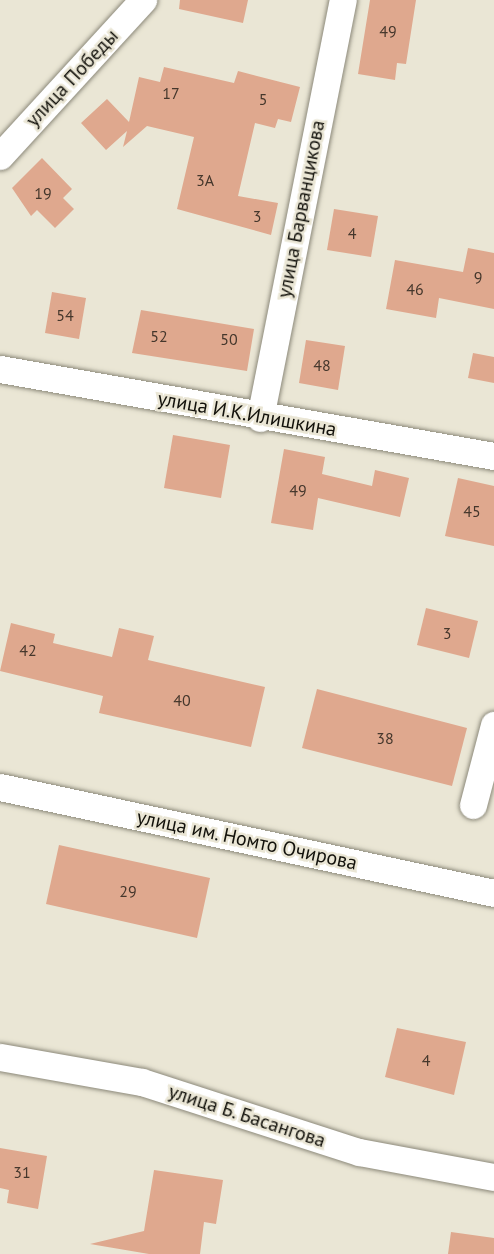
<!DOCTYPE html>
<meta charset="utf-8">
<style>
body{margin:0}
#map{position:relative;width:494px;height:1254px;overflow:hidden;background:#eae6d5;font-family:"PT Sans",sans-serif}
div>[style]{position:absolute}
.building>*{inset:0;background:#dfa88e}
.roads{filter:drop-shadow(0 0 2px #8c897a) drop-shadow(0 0 2px #8c897a)}
.minor>*{height:27px;margin:-13.5px;padding:0 13.5px;transform-origin:13.5px;border-radius:13.5px;background:#fff}
span{translate:-50% -50%;white-space:nowrap;text-align:center;line-height:1.15;-webkit-text-stroke:5px #eae6d5;paint-order:stroke}
.number-label{font-size:16px;color:#45372c}
.number-label span{-webkit-text-stroke-width:0}
.street-label{font-size:20px;color:#12110b}
</style>
<div id="map">
<div class="building">
<div style="clip-path:polygon(180px 0,248px 0,243px 23px,179px 9px)"></div>
<div style="clip-path:polygon(370px 0,416px 0,406px 64px,397px 63px,395px 80px,358px 74px)"></div>
<div style="clip-path:polygon(164px 67px,234px 83px,238px 71px,300px 87px,291px 122px,278px 119px,275px 128px,255px 123px,238px 196px,278px 203px,271px 235px,177px 209px,194px 137px,147px 126px,123px 147px,127px 131px,106px 150px,81px 123px,107px 99px,129px 122px,139px 77px,160px 82px)"></div>
<div style="clip-path:polygon(42px 158px,72px 189px,63px 198px,74px 209px,55px 228px,37px 210px,31px 216px,12px 188px)"></div>
<div style="clip-path:polygon(334px 209px,378px 216px,371px 257px,327px 250px)"></div>
<div style="clip-path:polygon(468px 248px,494px 253px,494px 309px,439px 298px,436px 318px,386px 309px,395px 260px,463px 272px)"></div>
<div style="clip-path:polygon(52px 292px,86px 298px,79px 339px,45px 333px)"></div>
<div style="clip-path:polygon(141px 310px,254px 329px,247px 371px,132px 353px)"></div>
<div style="clip-path:polygon(306px 340px,345px 346px,338px 390px,299px 383px)"></div>
<div style="clip-path:polygon(473px 353px,494px 357px,494px 383px,468px 378px)"></div>
<div style="clip-path:polygon(173px 435px,230px 445px,221px 498px,164px 488px)"></div>
<div style="clip-path:polygon(284px 449px,325px 457px,322px 474px,372px 486px,375px 470px,409px 478px,400px 517px,318px 498px,313px 530px,271px 523px)"></div>
<div style="clip-path:polygon(458px 478px,494px 486px,494px 546px,445px 536px)"></div>
<div style="clip-path:polygon(426px 608px,478px 621px,469px 658px,417px 645px)"></div>
<div style="clip-path:polygon(11px 623px,55px 634px,53px 643px,112px 657px,119px 628px,154px 636px,148px 660px,265px 687px,251px 747px,99px 713px,103px 696px,0 671px)"></div>
<div style="clip-path:polygon(317px 689px,467px 728px,452px 786px,302px 748px)"></div>
<div style="clip-path:polygon(59px 845px,210px 878px,197px 938px,46px 904px)"></div>
<div style="clip-path:polygon(397px 1028px,466px 1042px,454px 1095px,385px 1077px)"></div>
<div style="clip-path:polygon(0 1148px,47px 1156px,38px 1209px,7px 1203px,9px 1190px,0 1188px)"></div>
<div style="clip-path:polygon(154px 1170px,223px 1180px,216px 1224px,204px 1222px,200px 1254px,149px 1254px,90px 1244px,144px 1231px)"></div>
<div style="clip-path:polygon(451px 1232px,494px 1238px,494px 1254px,448px 1254px)"></div>
</div>
<div class="roads">
<div class="minor">
<div style="left:0;top:156px;width:212px;rotate:-47.5deg"></div>
<div style="left:0;top:369px;width:502px;rotate:9.99deg"></div>
<div style="left:260px;top:418px;width:426px;rotate:-78.8deg"></div>
<div style="left:0;top:787px;width:505px;rotate:12.11deg"></div>
<div style="left:473px;top:805px;width:83px;rotate:-75.3deg"></div>
<div style="left:0;top:1057px;width:144px;rotate:10deg"></div>
<div style="left:142px;top:1082px;width:228px;rotate:17.9deg"></div>
<div style="left:359px;top:1152px;width:137px;rotate:10.5deg"></div>
</div>
</div>
<div class="number-label">
<span style="left:388px;top:31px">49</span>
<span style="left:171px;top:93px">17</span>
<span style="left:263px;top:99px">5</span>
<span style="left:205px;top:180px">3А</span>
<span style="left:43px;top:193px">19</span>
<span style="left:257px;top:216px">3</span>
<span style="left:352px;top:233px">4</span>
<span style="left:478px;top:277px">9</span>
<span style="left:415px;top:289px">46</span>
<span style="left:65px;top:315px">54</span>
<span style="left:159px;top:336px">52</span>
<span style="left:229px;top:339px">50</span>
<span style="left:322px;top:365px">48</span>
<span style="left:298px;top:490px">49</span>
<span style="left:472px;top:511px">45</span>
<span style="left:447px;top:633px">3</span>
<span style="left:28px;top:650px">42</span>
<span style="left:182px;top:700px">40</span>
<span style="left:385px;top:738px">38</span>
<span style="left:128px;top:891px">29</span>
<span style="left:426px;top:1060px">4</span>
<span style="left:22px;top:1172px">31</span>
</div>
<div class="street-label">
<span style="left:72px;top:78px;rotate:-47deg">улица Победы</span>
<span style="left:301px;top:209px;rotate:-79deg">улица Барванцикова</span>
<span style="left:247px;top:414px;rotate:10deg">улица И.К.Илишкина</span>
<span style="left:247px;top:840px;rotate:12deg">улица им. Номто Очирова</span>
<span style="left:247px;top:1116px;rotate:18deg">улица Б. Басангова</span>
</div>
</div>
